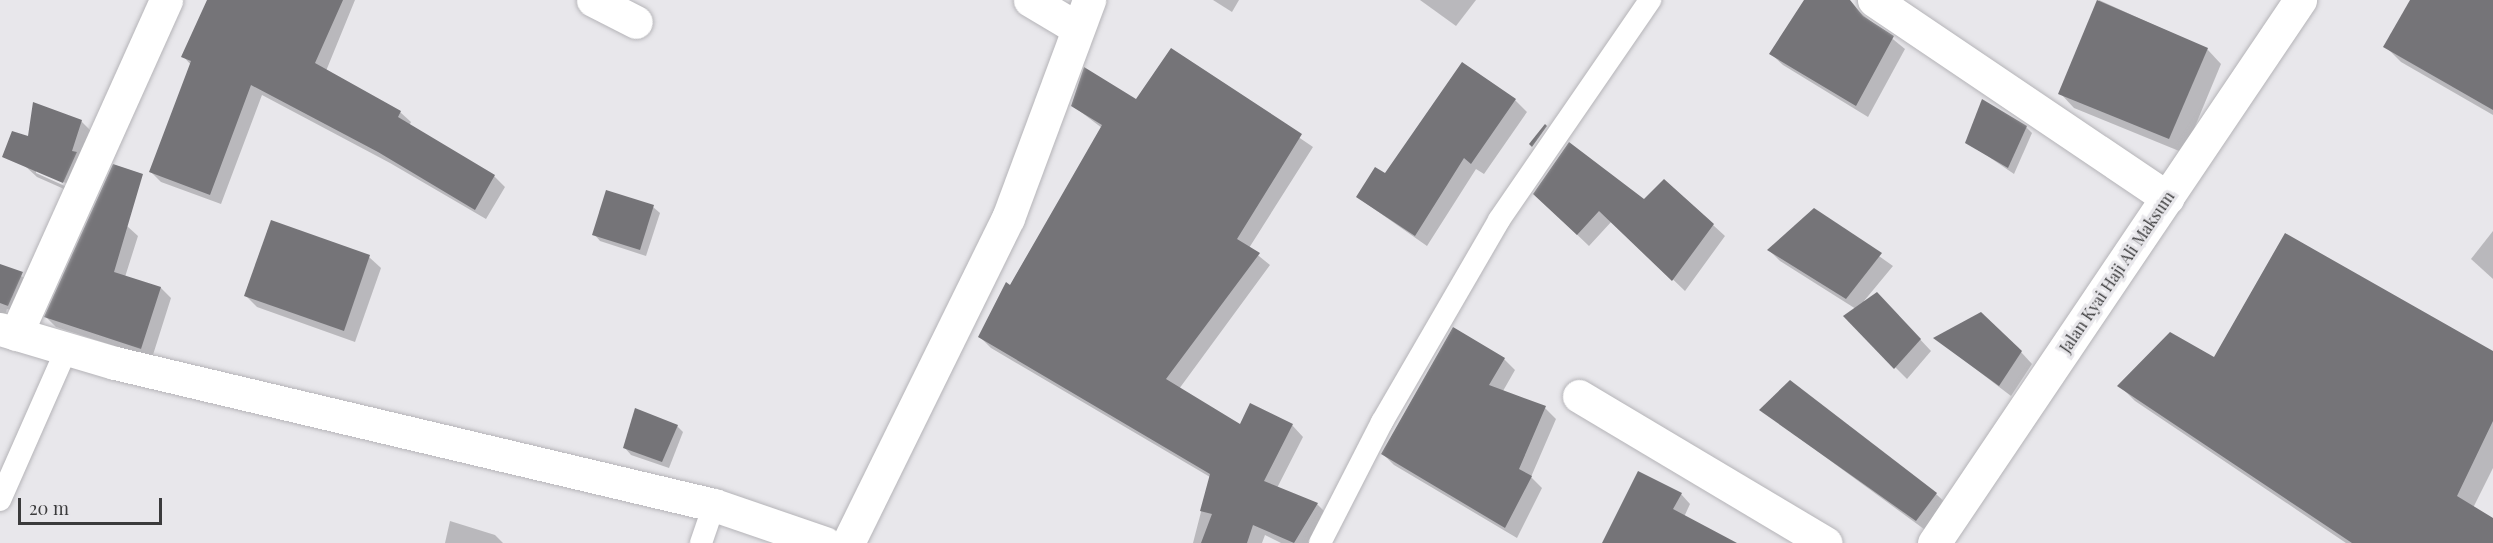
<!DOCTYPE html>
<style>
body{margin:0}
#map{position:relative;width:2493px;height:543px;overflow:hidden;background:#e8e7eb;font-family:"Playfair Display",serif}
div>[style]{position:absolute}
.shadow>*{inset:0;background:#0003}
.building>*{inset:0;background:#757478}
.roads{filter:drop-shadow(0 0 2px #b5b4b8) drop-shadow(0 0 2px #b5b4b8)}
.service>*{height:22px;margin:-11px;padding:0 11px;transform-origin:11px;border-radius:11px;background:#fff}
.minor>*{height:33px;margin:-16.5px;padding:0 16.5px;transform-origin:16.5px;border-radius:16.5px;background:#fff}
.tertiary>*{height:33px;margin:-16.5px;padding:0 16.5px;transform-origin:16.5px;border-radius:16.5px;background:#fff}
span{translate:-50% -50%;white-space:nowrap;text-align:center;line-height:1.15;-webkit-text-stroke:6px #e8e7eb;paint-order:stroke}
.street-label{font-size:16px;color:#3b3b3c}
.scale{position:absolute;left:18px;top:498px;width:144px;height:27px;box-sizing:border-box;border:3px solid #3b3b3c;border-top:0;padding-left:8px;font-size:18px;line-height:21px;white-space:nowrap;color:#3b3b3c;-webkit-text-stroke:4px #e8e7eb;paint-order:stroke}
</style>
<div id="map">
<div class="shadow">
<div style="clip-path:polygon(249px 0,355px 0,326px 71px,400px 112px,411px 122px,409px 126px,494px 176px,505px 187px,486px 219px,390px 163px,262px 95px,221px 204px,161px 182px,151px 172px,191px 65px,183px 56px)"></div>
<div style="clip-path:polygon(1213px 0,1239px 0,1232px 12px)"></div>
<div style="clip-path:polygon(1420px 0,1476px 0,1456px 26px)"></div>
<div style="clip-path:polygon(1806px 0,1845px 0,1905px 49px,1868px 117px,1783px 65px,1771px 54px)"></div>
<div style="clip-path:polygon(2099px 0,2207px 49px,2221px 64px,2184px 153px,2074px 108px,2060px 93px)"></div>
<div style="clip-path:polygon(2412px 0,2493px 0,2493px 115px,2401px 62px,2385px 46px)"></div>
<div style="clip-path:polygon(1171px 50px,1313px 147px,1249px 248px,1270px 265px,1179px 389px,1240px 426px,1292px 425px,1303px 437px,1277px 488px,1317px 504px,1328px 515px,1312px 543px,1281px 543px,1265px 535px,1262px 543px,1193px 543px,1210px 477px,991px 348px,980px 337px,1102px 128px,1073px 106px,1137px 101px)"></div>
<div style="clip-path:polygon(1515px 100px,1527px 112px,1484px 174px,1476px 169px,1427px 246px,1357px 197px,1385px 175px)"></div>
<div style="clip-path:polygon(evenodd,81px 121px,93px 133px,73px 193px,37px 177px,25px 166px,81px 121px,36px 170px,68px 184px,67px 187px,36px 173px,36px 170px)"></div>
<div style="clip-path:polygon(2026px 127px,2032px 133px,2014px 174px,1967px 142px)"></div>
<div style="clip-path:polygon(1645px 201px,1713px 225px,1725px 236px,1685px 291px,1612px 221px,1589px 246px,1547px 206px)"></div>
<div style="clip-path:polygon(653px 207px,660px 213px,646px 256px,600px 241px,594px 234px)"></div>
<div style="clip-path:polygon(1814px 210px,1893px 266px,1864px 301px,1888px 305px,1931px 351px,1907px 379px,1845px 317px,1856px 309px,1780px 261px,1769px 250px)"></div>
<div style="clip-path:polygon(272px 222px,369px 257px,381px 268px,355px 342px,257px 307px,246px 296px)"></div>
<div style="clip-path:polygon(127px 226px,138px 236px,125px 277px,161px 288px,171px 298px,152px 358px,56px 327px,46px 317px)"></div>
<div style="clip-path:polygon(2493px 231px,2493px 279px,2471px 259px)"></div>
<div style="clip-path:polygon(0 266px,29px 280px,15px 311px,7px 309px,5px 315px,0 313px)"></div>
<div style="clip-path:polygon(1935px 338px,2021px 352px,2032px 364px,2011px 396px)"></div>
<div style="clip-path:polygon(2493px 352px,2493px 468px,2473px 508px,2493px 520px,2493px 543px,2346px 543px,2135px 401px,2120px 386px,2215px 359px)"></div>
<div style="clip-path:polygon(1504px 359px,1515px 370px,1503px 391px,1545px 408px,1556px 419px,1531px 477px,1542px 488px,1517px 538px,1394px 465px,1383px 454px)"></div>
<div style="clip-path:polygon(1761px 410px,1936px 494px,1948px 505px,1928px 532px)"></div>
<div style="clip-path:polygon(677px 426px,683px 432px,669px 468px,631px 455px,625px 448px)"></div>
<div style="clip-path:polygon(1681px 494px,1690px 504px,1684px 517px,1727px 543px,1604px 543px)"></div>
<div style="clip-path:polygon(450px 521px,495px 535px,503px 543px,445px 543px)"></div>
</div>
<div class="building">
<div style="clip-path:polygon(207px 0,343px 0,315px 63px,401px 111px,398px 117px,495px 175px,475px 210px,378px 152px,251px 85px,210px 195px,149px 172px,191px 61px,181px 57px)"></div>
<div style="clip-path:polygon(1804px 0,1850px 0,1863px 16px,1894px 36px,1856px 106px,1769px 54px)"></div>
<div style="clip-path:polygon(2097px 0,2208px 48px,2169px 139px,2058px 94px)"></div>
<div style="clip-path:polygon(2410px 0,2493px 0,2493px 110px,2383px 47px)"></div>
<div style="clip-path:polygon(1171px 48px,1302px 134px,1237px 239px,1260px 253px,1166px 379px,1240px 424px,1250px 403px,1293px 424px,1264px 481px,1318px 503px,1294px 543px,1253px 525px,1247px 543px,1201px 543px,1212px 514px,1200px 511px,1210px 474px,978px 337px,1006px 282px,1010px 285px,1102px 125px,1071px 106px,1084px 67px,1136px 99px)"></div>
<div style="clip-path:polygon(1462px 62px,1516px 99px,1471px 164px,1464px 158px,1415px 236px,1356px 197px,1375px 167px,1385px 173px)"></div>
<div style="clip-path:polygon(1982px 99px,2027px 126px,2008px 168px,1965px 143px)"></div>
<div style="clip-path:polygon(33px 102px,82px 120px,72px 151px,77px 152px,63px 183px,2px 157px,12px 131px,28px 136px)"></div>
<div style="clip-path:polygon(1545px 124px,1547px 126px,1532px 147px,1529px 144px)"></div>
<div style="clip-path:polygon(1569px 142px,1644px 199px,1664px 179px,1714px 224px,1672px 281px,1599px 211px,1577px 235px,1533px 194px)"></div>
<div style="clip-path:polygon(113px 164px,143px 174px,114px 272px,161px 287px,141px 349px,44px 317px)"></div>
<div style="clip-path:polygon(606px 190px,654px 205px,640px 250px,592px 235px)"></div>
<div style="clip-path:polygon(1814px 208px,1882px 253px,1846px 299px,1767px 250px)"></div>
<div style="clip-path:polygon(271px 220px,370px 255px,344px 331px,244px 296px)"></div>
<div style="clip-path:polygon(2285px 233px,2493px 351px,2493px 421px,2457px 496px,2493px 518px,2493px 543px,2352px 543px,2117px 386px,2170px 332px,2214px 357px)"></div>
<div style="clip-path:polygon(0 264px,23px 272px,8px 306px,0 303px)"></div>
<div style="clip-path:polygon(1877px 292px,1921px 339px,1894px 369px,1843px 316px)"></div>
<div style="clip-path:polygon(1981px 312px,2022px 351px,1999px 386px,1933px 338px)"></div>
<div style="clip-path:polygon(1453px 327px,1505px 358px,1489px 385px,1546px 406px,1519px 469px,1532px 476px,1505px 528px,1381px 454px)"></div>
<div style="clip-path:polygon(1790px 380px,1937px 493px,1916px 521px,1759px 410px)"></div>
<div style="clip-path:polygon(635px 408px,678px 425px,662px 462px,623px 448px)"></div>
<div style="clip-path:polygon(1638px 471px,1682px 493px,1673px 509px,1737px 543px,1602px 543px)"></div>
</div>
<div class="roads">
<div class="service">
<div style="left:0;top:500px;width:166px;rotate:-66.2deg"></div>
<div style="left:701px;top:543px;width:40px;rotate:-71.1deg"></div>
<div style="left:1320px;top:543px;width:136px;rotate:-62.9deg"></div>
<div style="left:1382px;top:422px;width:233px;rotate:-59.9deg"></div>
<div style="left:1499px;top:220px;width:267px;rotate:-55.5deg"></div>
</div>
<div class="minor">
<div style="left:593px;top:0;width:48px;rotate:27.1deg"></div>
<div style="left:1030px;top:0;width:55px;rotate:30.8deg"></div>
<div style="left:1874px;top:0;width:354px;rotate:34deg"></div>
<div style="left:0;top:329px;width:120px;rotate:16.5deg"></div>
<div style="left:115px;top:363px;width:616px;rotate:13.34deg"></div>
<div style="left:714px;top:505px;width:117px;rotate:18.9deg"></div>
<div style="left:16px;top:334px;width:366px;rotate:-65.8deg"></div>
<div style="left:1579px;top:396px;width:287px;rotate:30.8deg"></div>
<div style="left:848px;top:543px;width:362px;rotate:-63.8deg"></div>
<div style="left:1008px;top:218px;width:233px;rotate:-69.6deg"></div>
</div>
<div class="tertiary">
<div style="left:1934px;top:543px;width:655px;rotate:-56.02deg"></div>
</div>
</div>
<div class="street-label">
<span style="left:2117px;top:272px;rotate:-56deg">Jalan Kyai Haji Ali Maksum</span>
</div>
<div class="scale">20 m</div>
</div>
